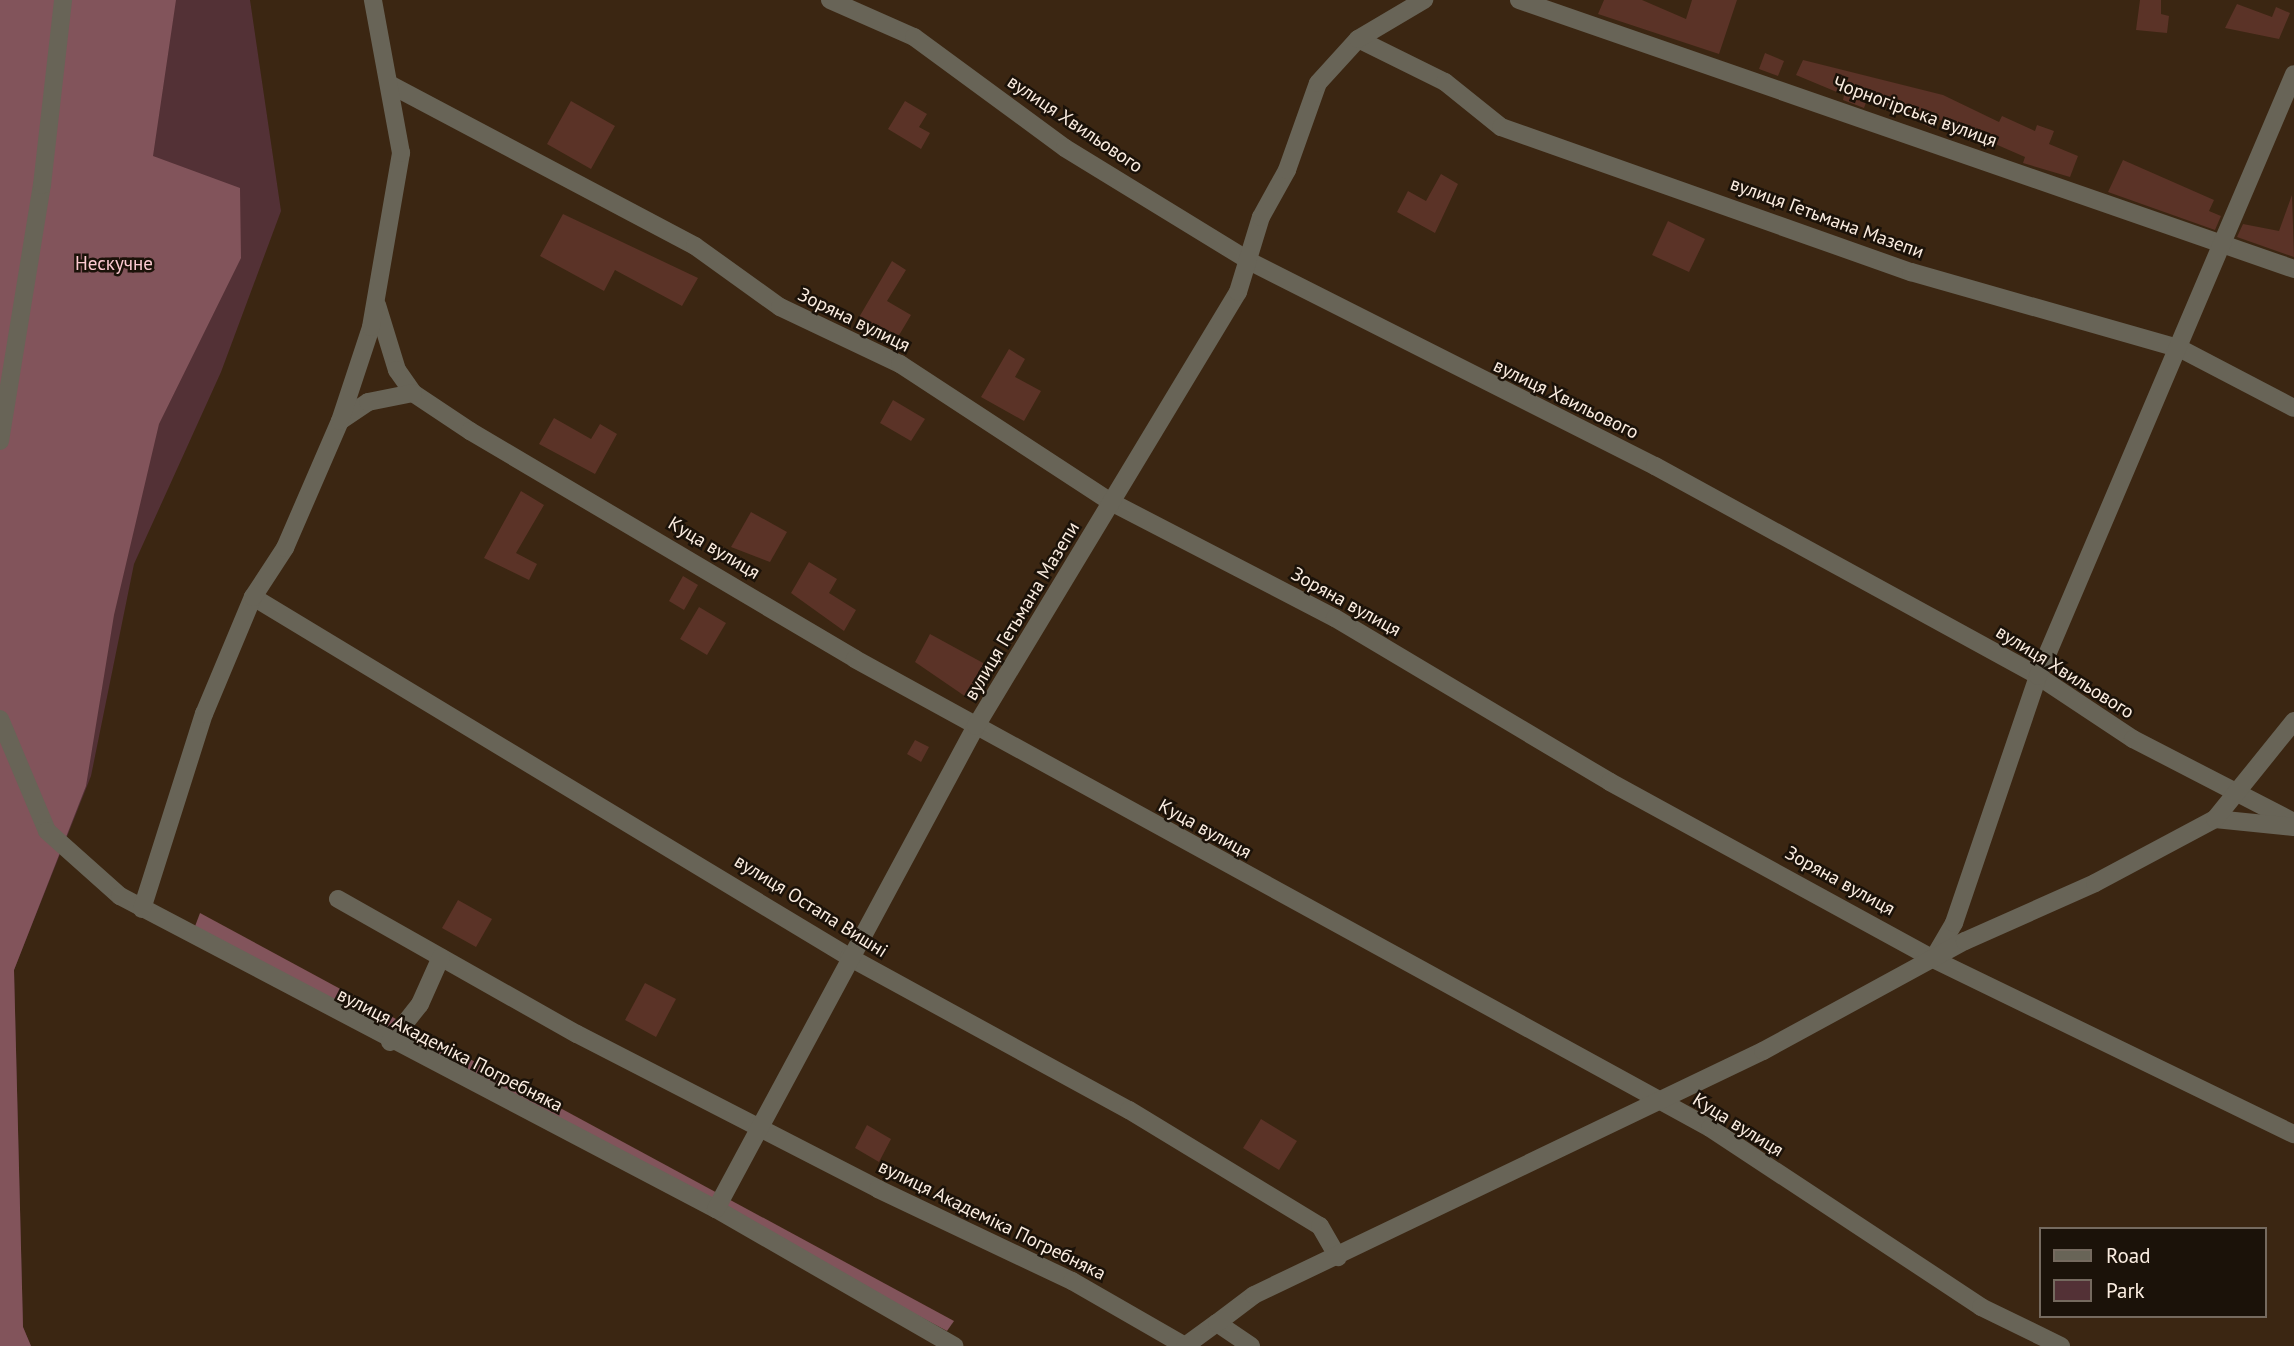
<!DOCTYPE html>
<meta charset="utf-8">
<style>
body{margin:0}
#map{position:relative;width:2294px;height:1346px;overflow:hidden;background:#3b2612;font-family:"PT Sans",sans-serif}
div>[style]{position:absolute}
.green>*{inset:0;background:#533136}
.forest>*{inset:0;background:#82545b}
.building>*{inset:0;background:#5b3327}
.minor>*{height:18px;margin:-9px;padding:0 9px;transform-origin:9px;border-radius:9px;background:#686457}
span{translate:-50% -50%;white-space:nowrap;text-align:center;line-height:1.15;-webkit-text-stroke:5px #1b1209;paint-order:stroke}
.street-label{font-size:19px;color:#fbede1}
.park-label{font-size:19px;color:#fccbd2}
.legend{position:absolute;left:2039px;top:1227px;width:228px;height:91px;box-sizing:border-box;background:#1b1209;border:2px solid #756a5f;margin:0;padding:9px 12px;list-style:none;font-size:21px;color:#fbede1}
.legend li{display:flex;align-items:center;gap:14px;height:35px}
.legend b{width:35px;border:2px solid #756a5f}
</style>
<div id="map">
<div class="green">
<div style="clip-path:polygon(0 0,250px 0,281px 211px,221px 372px,134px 564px,91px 776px,14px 970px,23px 1327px,31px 1346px,0 1346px)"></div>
</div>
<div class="forest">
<div style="clip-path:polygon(0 0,176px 0,153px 156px,240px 188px,241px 258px,159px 424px,114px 615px,86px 786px,14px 970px,23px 1327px,31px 1346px,0 1346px)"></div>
<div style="clip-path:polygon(200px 913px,954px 1321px,947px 1331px,194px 929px)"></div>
</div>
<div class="building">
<div style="clip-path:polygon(1604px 0,1642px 0,1686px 19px,1692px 0,1737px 0,1719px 54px,1598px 14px)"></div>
<div style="clip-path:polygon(2140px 0,2161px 0,2161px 14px,2169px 16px,2167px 33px,2136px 30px)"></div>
<div style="clip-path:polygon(2237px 4px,2272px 17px,2276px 7px,2290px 13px,2279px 39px,2225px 28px)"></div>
<div style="clip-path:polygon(1765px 53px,1784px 61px,1778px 76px,1759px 69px)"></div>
<div style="clip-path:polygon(1803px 60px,1943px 95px,1999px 122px,2002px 116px,2035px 131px,2037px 125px,2054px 131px,2049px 144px,2078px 156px,2070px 177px,2023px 163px,2025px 157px,1986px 140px,1984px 146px,1969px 140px,1973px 132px,1934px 118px,1931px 128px,1868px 97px,1864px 108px,1843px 100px,1844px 95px,1796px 75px)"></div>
<div style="clip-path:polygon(571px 101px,615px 126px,591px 169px,547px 144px)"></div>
<div style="clip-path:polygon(905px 101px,927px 114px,919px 127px,930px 133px,921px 149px,888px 129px)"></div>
<div style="clip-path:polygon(2123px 160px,2214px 200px,2209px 211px,2221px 216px,2215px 230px,2108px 192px)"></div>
<div style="clip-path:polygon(1441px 174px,1458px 184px,1435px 233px,1397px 212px,1408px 191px,1426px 201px)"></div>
<div style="clip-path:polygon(2292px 195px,2294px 257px,2237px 237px,2243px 224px,2279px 231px)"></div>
<div style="clip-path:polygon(563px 214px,698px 278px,682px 306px,615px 270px,604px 291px,540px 256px)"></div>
<div style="clip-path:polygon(1668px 221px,1705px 239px,1689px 272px,1652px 255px)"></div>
<div style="clip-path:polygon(892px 261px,906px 270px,887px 301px,911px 315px,895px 342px,858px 319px)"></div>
<div style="clip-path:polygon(1009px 349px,1025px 359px,1015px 377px,1041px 391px,1024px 421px,981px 397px)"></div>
<div style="clip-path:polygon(893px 400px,925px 419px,911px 441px,880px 423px)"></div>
<div style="clip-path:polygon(554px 418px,591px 439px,600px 424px,617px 434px,595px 474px,539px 444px)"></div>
<div style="clip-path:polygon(521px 491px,544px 505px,516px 553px,537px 564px,529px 580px,484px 558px)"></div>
<div style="clip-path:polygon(751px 512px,787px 532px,770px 562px,731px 547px)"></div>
<div style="clip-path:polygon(809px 562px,837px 579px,829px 593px,856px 610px,844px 631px,791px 593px)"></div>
<div style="clip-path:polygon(683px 576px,698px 585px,684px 610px,669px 601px)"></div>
<div style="clip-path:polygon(699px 607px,726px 623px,707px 655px,680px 639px)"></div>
<div style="clip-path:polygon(930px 634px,985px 664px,972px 701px,915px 662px)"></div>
<div style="clip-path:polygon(915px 740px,929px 747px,921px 762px,907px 754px)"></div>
<div style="clip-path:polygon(458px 900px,492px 919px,476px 947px,442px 928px)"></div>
<div style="clip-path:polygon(645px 983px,676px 999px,656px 1037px,625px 1020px)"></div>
<div style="clip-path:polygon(1261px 1119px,1297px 1141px,1279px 1170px,1243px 1148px)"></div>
<div style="clip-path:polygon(867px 1125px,891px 1139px,879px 1162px,855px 1148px)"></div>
</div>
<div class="minor">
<div style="left:830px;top:0;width:92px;rotate:23.8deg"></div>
<div style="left:914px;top:37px;width:187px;rotate:36.3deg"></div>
<div style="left:1065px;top:148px;width:218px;rotate:31.5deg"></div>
<div style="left:1251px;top:262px;width:453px;rotate:26.8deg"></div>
<div style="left:1655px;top:466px;width:437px;rotate:28.7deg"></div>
<div style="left:2038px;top:676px;width:114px;rotate:33.6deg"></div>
<div style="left:2133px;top:739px;width:181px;rotate:27.3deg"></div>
<div style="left:1519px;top:0;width:820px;rotate:19.14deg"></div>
<div style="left:1358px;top:39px;width:97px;rotate:26.3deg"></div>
<div style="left:1445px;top:82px;width:72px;rotate:38.8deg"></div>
<div style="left:1501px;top:127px;width:435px;rotate:19.5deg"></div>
<div style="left:1911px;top:272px;width:281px;rotate:15.9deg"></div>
<div style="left:2181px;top:349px;width:127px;rotate:27.6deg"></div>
<div style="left:391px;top:85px;width:344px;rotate:27.9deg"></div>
<div style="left:695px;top:246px;width:105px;rotate:35.7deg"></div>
<div style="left:780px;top:307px;width:133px;rotate:25.4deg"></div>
<div style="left:900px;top:364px;width:252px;rotate:33.2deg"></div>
<div style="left:1111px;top:502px;width:252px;rotate:27.4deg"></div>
<div style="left:1335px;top:618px;width:320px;rotate:30.8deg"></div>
<div style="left:1610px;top:782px;width:368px;rotate:28.7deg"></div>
<div style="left:1933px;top:959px;width:401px;rotate:25.9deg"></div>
<div style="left:377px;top:305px;width:68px;rotate:72.9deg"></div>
<div style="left:397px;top:370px;width:28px;rotate:55deg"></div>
<div style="left:413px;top:393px;width:69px;rotate:33.7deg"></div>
<div style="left:470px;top:431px;width:447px;rotate:30.6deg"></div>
<div style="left:855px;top:659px;width:975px;rotate:28.75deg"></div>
<div style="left:1710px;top:1128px;width:325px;rotate:33.4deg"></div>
<div style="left:1981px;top:1307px;width:89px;rotate:26deg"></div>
<div style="left:340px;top:421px;width:34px;rotate:-34deg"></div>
<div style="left:368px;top:402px;width:46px;rotate:-11.3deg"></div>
<div style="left:0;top:441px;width:259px;rotate:-80.7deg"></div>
<div style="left:42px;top:185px;width:186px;rotate:-83.5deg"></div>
<div style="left:253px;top:597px;width:696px;rotate:31.13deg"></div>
<div style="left:849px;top:957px;width:319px;rotate:28.7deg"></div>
<div style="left:1129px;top:1110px;width:223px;rotate:31.3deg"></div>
<div style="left:1320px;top:1226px;width:36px;rotate:60deg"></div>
<div style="left:0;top:719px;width:121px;rotate:67.2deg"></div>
<div style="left:47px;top:831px;width:98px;rotate:41.7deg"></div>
<div style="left:120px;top:896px;width:673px;rotate:27.71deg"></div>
<div style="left:716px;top:1209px;width:275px;rotate:29.9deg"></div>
<div style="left:2215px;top:819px;width:79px;rotate:5.8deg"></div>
<div style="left:338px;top:899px;width:274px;rotate:29.5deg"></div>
<div style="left:577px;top:1034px;width:339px;rotate:27.2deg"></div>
<div style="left:878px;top:1189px;width:215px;rotate:25.4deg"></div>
<div style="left:1072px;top:1281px;width:130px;rotate:29.9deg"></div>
<div style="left:1185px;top:1346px;width:39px;rotate:-36deg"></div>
<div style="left:1217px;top:1323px;width:41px;rotate:34.1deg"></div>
<div style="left:142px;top:909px;width:205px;rotate:-72.4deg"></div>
<div style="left:204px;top:714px;width:127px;rotate:-67.3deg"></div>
<div style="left:253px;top:597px;width:59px;rotate:-56.9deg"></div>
<div style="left:285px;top:548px;width:138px;rotate:-66.6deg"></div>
<div style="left:340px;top:421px;width:99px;rotate:-71.7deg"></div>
<div style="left:371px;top:327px;width:177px;rotate:-80.2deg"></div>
<div style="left:401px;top:153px;width:156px;rotate:-100.4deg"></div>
<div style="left:1933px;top:959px;width:42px;rotate:-59.7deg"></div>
<div style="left:1954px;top:923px;width:261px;rotate:-71.2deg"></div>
<div style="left:2038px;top:676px;width:654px;rotate:-66.96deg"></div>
<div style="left:390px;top:1042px;width:48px;rotate:-51.7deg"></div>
<div style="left:420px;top:1004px;width:51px;rotate:-65.9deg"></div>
<div style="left:716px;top:1209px;width:549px;rotate:-61.71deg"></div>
<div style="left:976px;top:726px;width:507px;rotate:-58.88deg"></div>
<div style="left:1238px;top:292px;width:78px;rotate:-73deg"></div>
<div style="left:1261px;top:217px;width:54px;rotate:-61deg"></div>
<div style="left:1287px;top:170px;width:92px;rotate:-70.4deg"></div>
<div style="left:1318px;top:83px;width:59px;rotate:-47.7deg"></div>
<div style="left:1358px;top:39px;width:77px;rotate:-30.6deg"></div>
<div style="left:1217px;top:1323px;width:46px;rotate:-37.1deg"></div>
<div style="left:1254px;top:1295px;width:564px;rotate:-25.61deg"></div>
<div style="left:1763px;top:1051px;width:230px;rotate:-28.6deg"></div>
<div style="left:1965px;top:941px;width:142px;rotate:-24deg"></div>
<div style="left:2095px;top:883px;width:136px;rotate:-28.1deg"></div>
<div style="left:2215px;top:819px;width:126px;rotate:-51.1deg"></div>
</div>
<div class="street-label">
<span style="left:1915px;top:112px;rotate:20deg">Чорногірська вулиця</span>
<span style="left:1075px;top:124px;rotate:34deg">вулиця Хвильового</span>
<span style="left:1827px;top:218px;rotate:20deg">вулиця Гетьмана Мазепи</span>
<span style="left:854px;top:320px;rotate:26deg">Зоряна вулиця</span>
<span style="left:1566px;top:399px;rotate:26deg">вулиця Хвильового</span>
<span style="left:714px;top:548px;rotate:31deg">Куца вулиця</span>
<span style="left:1346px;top:602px;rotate:29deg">Зоряна вулиця</span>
<span style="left:1022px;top:611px;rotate:-59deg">вулиця Гетьмана Мазепи</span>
<span style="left:2065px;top:672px;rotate:32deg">вулиця Хвильового</span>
<span style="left:1205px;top:829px;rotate:29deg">Куца вулиця</span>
<span style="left:1840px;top:881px;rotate:29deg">Зоряна вулиця</span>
<span style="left:811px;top:906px;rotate:32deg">вулиця Остапа Вишні</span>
<span style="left:450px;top:1050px;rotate:27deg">вулиця Академіка Погребняка</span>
<span style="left:1738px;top:1125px;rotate:32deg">Куца вулиця</span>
<span style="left:992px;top:1220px;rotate:26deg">вулиця Академіка Погребняка</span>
</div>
<div class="park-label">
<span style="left:114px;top:264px">Нескучне</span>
</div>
<ul class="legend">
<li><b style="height:9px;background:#686457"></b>Road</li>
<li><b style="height:19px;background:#533136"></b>Park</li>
</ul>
</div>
